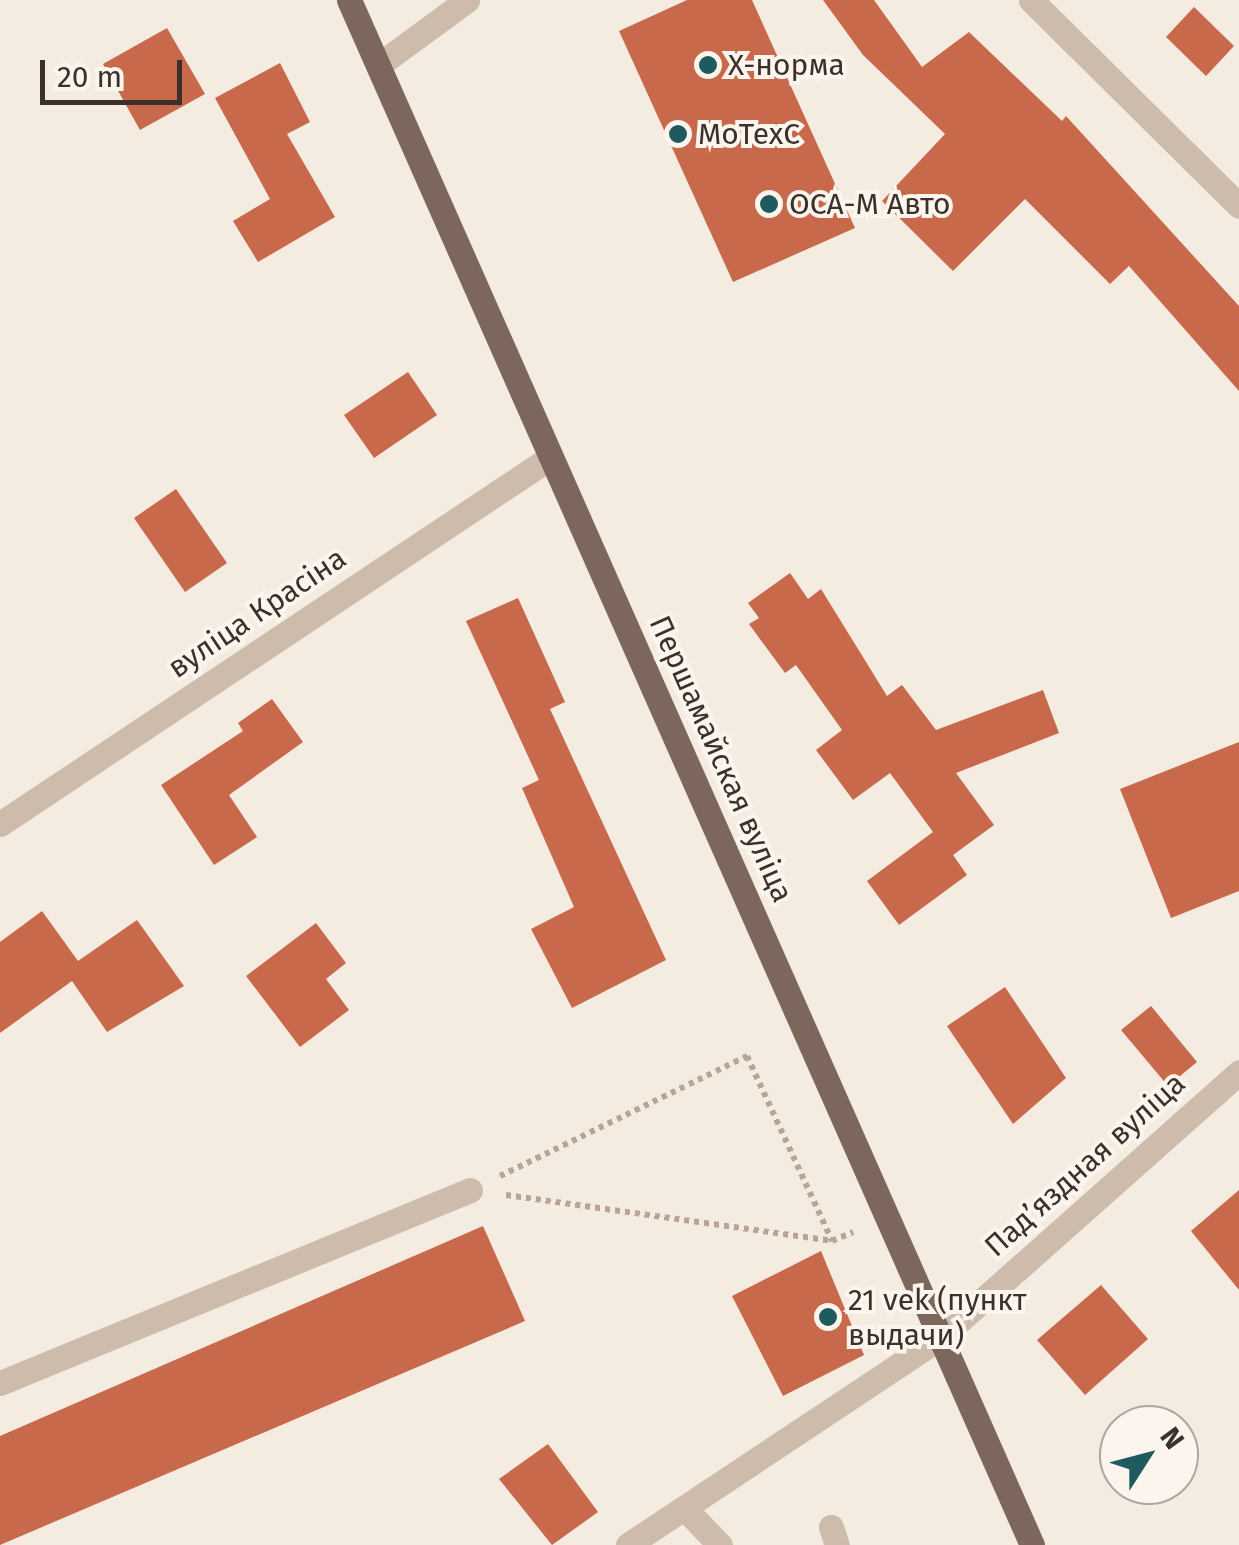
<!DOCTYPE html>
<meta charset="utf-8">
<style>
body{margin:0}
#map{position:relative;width:1239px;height:1545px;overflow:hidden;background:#f4ebe1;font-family:"Fira Sans",sans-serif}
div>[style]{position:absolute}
.building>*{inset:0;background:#c8694b}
.path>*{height:6px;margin-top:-3px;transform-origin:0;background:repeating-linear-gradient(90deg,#b9a596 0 5px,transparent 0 10px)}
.minor>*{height:25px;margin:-12.5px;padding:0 12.5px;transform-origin:12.5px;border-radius:12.5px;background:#cdbbac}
.major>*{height:25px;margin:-12.5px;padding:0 12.5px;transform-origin:12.5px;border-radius:12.5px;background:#7d675c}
.dots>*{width:28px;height:28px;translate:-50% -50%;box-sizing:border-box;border:5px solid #fbf5ee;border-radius:50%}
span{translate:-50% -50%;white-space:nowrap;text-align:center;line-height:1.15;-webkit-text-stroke:8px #fbf5ee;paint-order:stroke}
.poi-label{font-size:30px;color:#3b302b}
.left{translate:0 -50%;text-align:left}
.street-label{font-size:30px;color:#3b302b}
.north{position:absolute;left:1099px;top:1405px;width:100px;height:100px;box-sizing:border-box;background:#fbf5ee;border:2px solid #aea6a0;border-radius:50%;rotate:54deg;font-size:28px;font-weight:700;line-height:40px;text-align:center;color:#3b302b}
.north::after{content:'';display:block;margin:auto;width:35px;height:45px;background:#1f5a5e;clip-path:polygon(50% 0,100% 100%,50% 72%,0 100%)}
.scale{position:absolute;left:40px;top:60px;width:142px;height:45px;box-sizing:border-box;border:5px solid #3b302b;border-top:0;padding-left:12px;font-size:30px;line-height:35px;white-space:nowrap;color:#3b302b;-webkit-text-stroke:8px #fbf5ee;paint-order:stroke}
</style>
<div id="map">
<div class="building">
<div style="clip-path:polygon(687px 0,752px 0,855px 228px,733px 282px,619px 31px)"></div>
<div style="clip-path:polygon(823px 0,874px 0,922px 67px,969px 32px,1062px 121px,1066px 116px,1239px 306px,1239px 391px,1129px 266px,1110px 284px,1025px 199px,953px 271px,882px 201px,945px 134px,863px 55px)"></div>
<div style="clip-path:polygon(1194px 7px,1234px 46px,1206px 76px,1166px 37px)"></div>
<div style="clip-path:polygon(167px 28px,205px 94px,140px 130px,103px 64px)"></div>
<div style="clip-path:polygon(280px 63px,310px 122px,287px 134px,335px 217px,258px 262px,233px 221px,270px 199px,215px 98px)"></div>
<div style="clip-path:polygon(408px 372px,437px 415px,374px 458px,344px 415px)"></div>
<div style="clip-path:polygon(176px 489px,227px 563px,185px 592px,134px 518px)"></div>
<div style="clip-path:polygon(790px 573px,808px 599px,821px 589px,887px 696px,902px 685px,936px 730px,1043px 690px,1059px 733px,956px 773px,994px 825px,953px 855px,967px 875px,899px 925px,867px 881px,933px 832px,890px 773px,853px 800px,816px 750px,842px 730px,796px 665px,785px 673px,749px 624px,759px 618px,748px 603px)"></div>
<div style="clip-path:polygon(518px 598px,565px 702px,550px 709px,666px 960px,572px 1008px,531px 929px,574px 907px,522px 788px,539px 780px,466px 621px)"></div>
<div style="clip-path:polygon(272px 699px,303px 742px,229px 795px,257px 837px,214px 865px,161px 785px,243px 731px,238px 723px)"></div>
<div style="clip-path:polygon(1239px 742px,1239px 891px,1171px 918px,1120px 789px)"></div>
<div style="clip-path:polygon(42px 911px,78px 961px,137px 920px,184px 986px,107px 1032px,72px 981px,0 1033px,0 942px)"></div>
<div style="clip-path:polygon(316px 923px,346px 963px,326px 979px,349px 1010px,300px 1047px,246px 976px)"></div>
<div style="clip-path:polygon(1005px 987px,1066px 1078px,1013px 1124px,947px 1026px)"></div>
<div style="clip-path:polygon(1151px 1006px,1197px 1062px,1168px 1086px,1121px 1030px)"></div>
<div style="clip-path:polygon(1239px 1190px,1239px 1290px,1191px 1231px)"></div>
<div style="clip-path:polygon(483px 1226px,525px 1321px,0 1545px,0 1436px)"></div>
<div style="clip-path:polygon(821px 1251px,864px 1355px,783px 1396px,732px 1296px)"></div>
<div style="clip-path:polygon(1101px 1285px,1148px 1339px,1085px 1395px,1037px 1340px)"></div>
<div style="clip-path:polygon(548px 1444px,598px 1512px,552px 1545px,499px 1479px)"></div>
</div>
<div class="path">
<div style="left:500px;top:1176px;width:275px;rotate:-25.9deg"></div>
<div style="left:747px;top:1056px;width:204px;rotate:65.3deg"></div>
<div style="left:506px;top:1195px;width:329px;rotate:8deg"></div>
<div style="left:832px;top:1241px;width:23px;rotate:-23deg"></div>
</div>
<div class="minor">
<div style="left:1031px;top:0;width:293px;rotate:44.7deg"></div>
<div style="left:380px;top:64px;width:108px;rotate:-36.3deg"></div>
<div style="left:0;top:824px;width:662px;rotate:-33.67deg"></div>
<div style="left:0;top:1383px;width:508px;rotate:-22.32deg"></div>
<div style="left:686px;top:1510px;width:49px;rotate:45.8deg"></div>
<div style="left:831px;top:1527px;width:19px;rotate:72deg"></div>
<div style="left:628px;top:1545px;width:376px;rotate:-33.6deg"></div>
<div style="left:941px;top:1337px;width:399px;rotate:-41.6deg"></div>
</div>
<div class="major">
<div style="left:349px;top:0;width:1689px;rotate:66.15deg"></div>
</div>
<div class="dots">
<div style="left:708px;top:65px;background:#1f5a5e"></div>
<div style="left:678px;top:134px;background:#1f5a5e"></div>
<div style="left:769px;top:204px;background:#1f5a5e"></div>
<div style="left:828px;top:1317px;background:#1f5a5e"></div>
</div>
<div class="poi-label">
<span class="left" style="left:728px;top:65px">Х-норма</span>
<span class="left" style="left:698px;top:134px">MoTexC</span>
<span class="left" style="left:789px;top:204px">ОСА-М Авто</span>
<span class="left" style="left:848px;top:1317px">21 vek (пункт<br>выдачи)</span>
</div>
<div class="street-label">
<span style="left:257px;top:613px;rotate:-34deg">вуліца Красіна</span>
<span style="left:721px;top:759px;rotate:66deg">Першамайская вуліца</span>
<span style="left:1085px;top:1165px;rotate:-42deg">Падʼяздная вуліца</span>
</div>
<div class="north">N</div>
<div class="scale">20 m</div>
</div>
